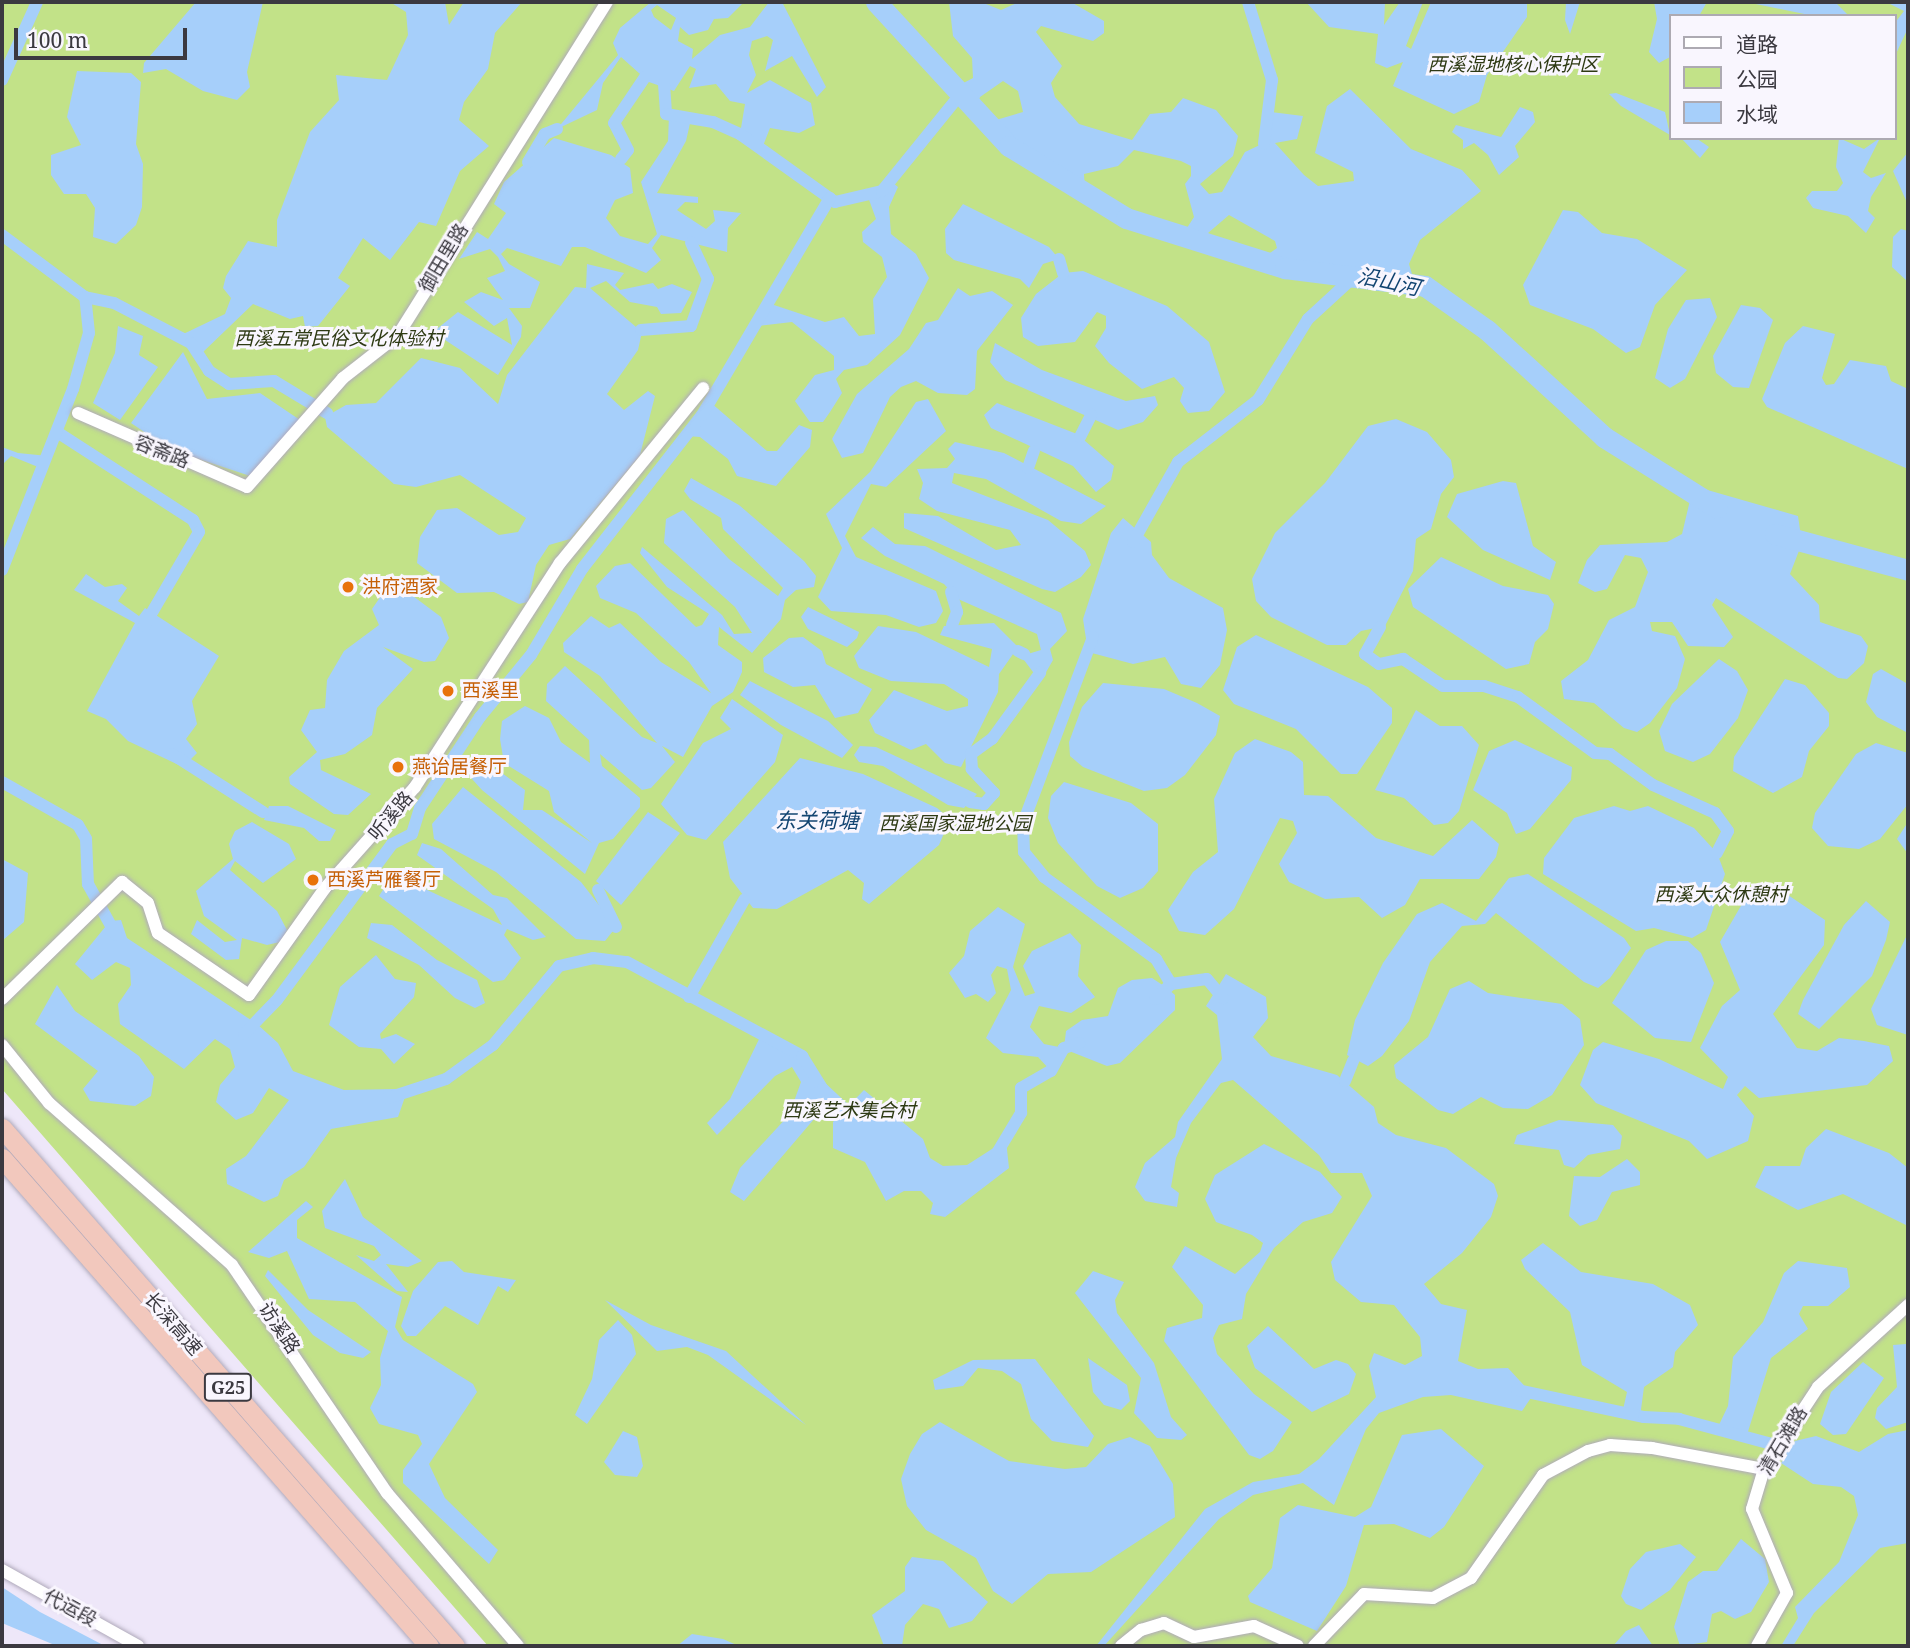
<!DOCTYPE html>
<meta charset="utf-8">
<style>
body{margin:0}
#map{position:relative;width:1910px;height:1648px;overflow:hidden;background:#eee7f9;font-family:"Noto Serif","Noto Sans SC",serif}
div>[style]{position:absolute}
.green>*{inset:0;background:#c2e288}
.water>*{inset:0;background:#a6cffa}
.canal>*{height:12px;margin:-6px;padding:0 6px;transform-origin:6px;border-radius:6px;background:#a6cffa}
.river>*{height:21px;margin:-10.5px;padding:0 10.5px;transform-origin:10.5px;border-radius:10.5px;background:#a6cffa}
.roads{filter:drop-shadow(0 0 2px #b0aabb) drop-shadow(0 0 2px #b0aabb)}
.minor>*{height:12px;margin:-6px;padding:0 6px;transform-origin:6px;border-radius:6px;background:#fff}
.highway>*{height:19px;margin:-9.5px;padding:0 9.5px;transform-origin:9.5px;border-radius:9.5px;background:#f2c8bd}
.dots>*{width:19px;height:19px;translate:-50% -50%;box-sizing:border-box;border:4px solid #f9f6fe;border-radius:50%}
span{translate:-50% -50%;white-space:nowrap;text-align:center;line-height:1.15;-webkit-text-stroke:6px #f9f6fe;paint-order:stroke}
.shield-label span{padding:2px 5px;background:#f9f6fe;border:2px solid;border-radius:5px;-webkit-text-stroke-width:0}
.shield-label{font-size:18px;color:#3b3940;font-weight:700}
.park-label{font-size:19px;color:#2e3a14;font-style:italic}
.street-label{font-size:19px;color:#3b3940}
.food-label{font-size:19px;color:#c56008}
.left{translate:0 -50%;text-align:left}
.water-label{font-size:21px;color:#124471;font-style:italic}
.frame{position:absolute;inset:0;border:4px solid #3b3940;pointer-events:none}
.legend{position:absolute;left:1669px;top:14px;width:228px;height:126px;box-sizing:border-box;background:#f9f6fe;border:2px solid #adaab2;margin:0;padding:9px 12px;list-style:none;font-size:21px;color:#3b3940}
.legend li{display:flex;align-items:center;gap:14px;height:35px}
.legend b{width:35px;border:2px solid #adaab2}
.scale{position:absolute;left:14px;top:28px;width:173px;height:32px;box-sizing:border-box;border:4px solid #3b3940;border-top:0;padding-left:9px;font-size:21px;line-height:24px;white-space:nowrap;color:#3b3940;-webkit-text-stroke:5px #f9f6fe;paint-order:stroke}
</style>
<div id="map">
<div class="green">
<div style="clip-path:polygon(evenodd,2px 2px,1908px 2px,1908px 1646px,488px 1646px,2px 1089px,2px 2px,1670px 16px,1894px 16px,1894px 138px,1670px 138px,1670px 16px)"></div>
</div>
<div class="water">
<div style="clip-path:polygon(196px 2px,263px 2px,247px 72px,250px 87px,237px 100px,203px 91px,166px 69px,143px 73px,144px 63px)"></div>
<div style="clip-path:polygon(390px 2px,445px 2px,449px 25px,464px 2px,522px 2px,495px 33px,488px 69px,464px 102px,459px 120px,489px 146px,460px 171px,436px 226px,419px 222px,390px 260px,363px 238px,338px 278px,350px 286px,318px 326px,305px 327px,303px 316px,290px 319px,253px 304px,202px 353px,177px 337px,225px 314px,231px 298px,223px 288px,226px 276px,248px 241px,277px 247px,277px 220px,310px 132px,339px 100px,336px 75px,387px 80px,408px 35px,406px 12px)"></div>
<div style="clip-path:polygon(evenodd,651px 2px,744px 2px,728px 18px,714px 19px,708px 30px,689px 35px,680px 27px,678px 41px,693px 49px,692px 59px,720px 35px,750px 27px,769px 2px,782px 2px,826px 87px,817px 97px,792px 56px,765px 71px,773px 40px,767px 36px,752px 41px,749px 55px,756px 75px,747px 93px,770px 80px,811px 103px,815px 125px,799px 133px,770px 128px,761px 151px,740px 134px,745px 104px,730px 101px,716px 84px,689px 88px,696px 69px,690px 66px,674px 91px,649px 82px,621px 57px,603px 83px,597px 110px,557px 129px,618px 55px,613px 43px,620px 28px,651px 2px,657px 5px,676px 18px,671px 30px,654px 17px,651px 10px,657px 5px)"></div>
<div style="clip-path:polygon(949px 2px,981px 2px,1001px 10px,1019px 2px,1071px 2px,1104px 21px,1104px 33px,1093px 41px,1041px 26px,1036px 32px,1062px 66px,1051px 83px,1055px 97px,1079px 124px,1132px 140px,1150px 114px,1171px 112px,1183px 98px,1216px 110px,1238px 136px,1233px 156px,1200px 184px,1209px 194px,1222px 192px,1245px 152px,1264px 143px,1271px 112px,1303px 116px,1297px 139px,1275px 143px,1304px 175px,1318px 186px,1354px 181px,1353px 172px,1315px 153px,1327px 106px,1350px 89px,1411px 149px,1462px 170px,1481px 191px,1420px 240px,1409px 264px,1415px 284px,1260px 260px,1277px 248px,1275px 241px,1229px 215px,1208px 233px,1217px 246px,1185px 231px,1194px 217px,1185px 184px,1191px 176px,1191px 166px,1181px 161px,1134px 150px,1118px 166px,1084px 174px,1085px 192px,1009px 146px,986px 123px,1023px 112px,1018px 91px,1003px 81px,980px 97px,975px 112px,952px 89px,973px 78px,972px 58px,953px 36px)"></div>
<div style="clip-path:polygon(1306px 2px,1385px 2px,1384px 25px,1400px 2px,1423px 2px,1406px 46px,1411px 49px,1431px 2px,1527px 2px,1527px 17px,1487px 75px,1479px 102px,1454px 114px,1393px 86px,1403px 62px,1387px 68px,1375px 63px,1378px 34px,1329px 27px)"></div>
<div style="clip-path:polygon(1566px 2px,1580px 2px,1570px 34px,1565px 20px)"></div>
<div style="clip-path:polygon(1654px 2px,1707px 2px,1699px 16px,1670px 16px,1670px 57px,1659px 63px,1649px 52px,1657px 19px)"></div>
<div style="clip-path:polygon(1746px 2px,1835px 2px,1849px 16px,1814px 16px)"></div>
<div style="clip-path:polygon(1886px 2px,1908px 2px,1908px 28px,1894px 58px,1894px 24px,1904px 11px)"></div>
<div style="clip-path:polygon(77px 71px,131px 73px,141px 82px,136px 144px,143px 164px,142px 207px,136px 225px,116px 244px,93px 237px,95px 208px,86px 194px,64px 194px,51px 175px,51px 155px,81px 145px,67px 117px)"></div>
<div style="clip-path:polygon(1616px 93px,1665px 112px,1670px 135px,1621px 106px,1609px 94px)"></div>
<div style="clip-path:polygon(1520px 107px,1533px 112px,1535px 122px,1515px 146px,1519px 157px,1499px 175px,1488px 155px,1474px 143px,1463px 149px,1463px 140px,1452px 132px,1456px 125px,1501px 137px)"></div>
<div style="clip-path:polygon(669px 115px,691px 119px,686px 141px,657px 193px,698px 197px,698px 203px,685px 202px,677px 210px,706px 229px,715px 221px,713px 210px,741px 213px,728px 228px,727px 252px,661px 235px,652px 248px,661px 260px,646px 273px,585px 247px,572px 247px,561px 266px,507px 248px,501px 254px,509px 264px,540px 282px,530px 308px,509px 308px,522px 326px,521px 337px,498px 375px,433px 332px,458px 312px,512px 345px,507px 318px,494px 326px,464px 302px,481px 292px,503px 300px,487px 278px,505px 271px,498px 257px,490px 249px,459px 259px,477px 232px,488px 239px,506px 213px,494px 204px,504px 182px,554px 138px,611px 155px,630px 168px,633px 193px,615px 200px,606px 218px,620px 236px,648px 244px,657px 234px,641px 182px,668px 141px)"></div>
<div style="clip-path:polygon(1681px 138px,1696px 138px,1709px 147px,1700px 158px)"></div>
<div style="clip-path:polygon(1839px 138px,1864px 149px,1880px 138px,1863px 172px,1871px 178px,1886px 173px,1871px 197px,1868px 211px,1875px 218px,1866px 233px,1848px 216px,1813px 208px,1806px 198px,1812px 191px,1837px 191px,1843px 183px,1836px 167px)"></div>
<div style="clip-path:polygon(1908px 152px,1908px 205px,1893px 171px)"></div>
<div style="clip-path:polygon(891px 181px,898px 187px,889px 207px,891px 234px,916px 254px,929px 278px,900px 335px,867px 365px,844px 370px,836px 379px,842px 393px,830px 412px,823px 422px,810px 422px,795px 401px,815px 375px,834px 370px,834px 356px,792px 322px,758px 326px,771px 304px,825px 322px,844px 317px,859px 336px,875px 334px,873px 299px,887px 277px,882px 257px,863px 242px,862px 232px,876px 219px,868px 197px)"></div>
<div style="clip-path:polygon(963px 204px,1049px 247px,1059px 259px,1043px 264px,1029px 288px,1020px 279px,954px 260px,946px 253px,945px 229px)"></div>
<div style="clip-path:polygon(1563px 210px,1578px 212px,1602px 233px,1637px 239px,1687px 270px,1655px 305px,1640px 347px,1626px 353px,1593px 329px,1530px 305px,1523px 285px)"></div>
<div style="clip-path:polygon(1901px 229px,1908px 231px,1908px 282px,1892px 267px,1893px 237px)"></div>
<div style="clip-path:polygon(587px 264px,624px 273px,615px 285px,620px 290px,653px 283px,658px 289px,672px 284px,692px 292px,681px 313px,661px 314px,657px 307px,630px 302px,606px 281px,590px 288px,642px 332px,638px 350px,607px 394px,624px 410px,648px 391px,655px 396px,640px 455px,570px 539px,549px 545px,536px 565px,528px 602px,519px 604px,494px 592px,457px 593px,417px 563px,420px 537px,437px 510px,457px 508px,499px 535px,518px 532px,526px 518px,460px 475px,416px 487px,394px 484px,327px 427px,325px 417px,346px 405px,376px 403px,421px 358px,460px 368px,498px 404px,507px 375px,575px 287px,586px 288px)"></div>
<div style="clip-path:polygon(1083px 271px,1167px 306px,1209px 342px,1225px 392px,1209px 411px,1188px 413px,1180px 401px,1184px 388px,1174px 377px,1142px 389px,1109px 363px,1095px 346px,1106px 328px,1106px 316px,1097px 312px,1075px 342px,1038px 346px,1023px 337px,1021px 318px,1036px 294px,1063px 273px)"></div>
<div style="clip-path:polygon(958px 288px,970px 296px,992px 291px,1013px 305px,977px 351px,975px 389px,967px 395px,938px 393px,916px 381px,901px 387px,890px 397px,863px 453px,842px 458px,832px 439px,857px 394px,909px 349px,926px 323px,938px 320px)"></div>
<div style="clip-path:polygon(1710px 298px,1717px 317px,1685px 379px,1670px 388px,1655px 378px,1668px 329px,1686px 300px)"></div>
<div style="clip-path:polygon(1741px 305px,1760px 308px,1773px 320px,1749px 388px,1733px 387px,1716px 373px,1713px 356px)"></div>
<div style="clip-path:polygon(118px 326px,143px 336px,139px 355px,158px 367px,120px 420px,93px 403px,115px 353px)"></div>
<div style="clip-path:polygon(1803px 326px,1835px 334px,1822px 378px,1826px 385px,1834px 384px,1850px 360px,1886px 366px,1891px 381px,1908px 389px,1908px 469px,1767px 407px,1762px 399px,1785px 343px)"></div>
<div style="clip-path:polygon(995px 343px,1042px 370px,1126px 401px,1155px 396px,1158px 405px,1143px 422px,1118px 430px,1005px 380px,990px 362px)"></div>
<div style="clip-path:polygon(183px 352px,207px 399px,260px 393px,300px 420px,250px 476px,169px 449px,131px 423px)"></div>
<div style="clip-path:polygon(928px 399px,946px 431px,886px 487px,871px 484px,845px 536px,856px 557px,936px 591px,943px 611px,936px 623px,919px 627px,886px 615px,831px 611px,818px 597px,842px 548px,826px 514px,870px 472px,916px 402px)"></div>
<div style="clip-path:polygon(710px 402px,767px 451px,777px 451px,799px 425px,812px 430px,810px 447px,776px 486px,737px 476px,728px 459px,700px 437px,687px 436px)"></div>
<div style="clip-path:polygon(997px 403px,1077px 434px,1114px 466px,1111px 480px,1096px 492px,1073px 466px,991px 428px,984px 415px)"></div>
<div style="clip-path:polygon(1396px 419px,1427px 432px,1451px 460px,1454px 477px,1441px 494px,1431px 529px,1416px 539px,1413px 571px,1385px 626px,1361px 631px,1346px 645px,1327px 645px,1271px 617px,1256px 601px,1252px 579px,1275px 533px,1325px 483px,1368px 426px)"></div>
<div style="clip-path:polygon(955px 442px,1004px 453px,1106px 506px,1081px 524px,1061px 521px,986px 479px,954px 473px,952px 483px,1048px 520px,1085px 551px,1091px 565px,1081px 577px,1055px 592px,1042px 589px,904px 528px,904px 513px,938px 516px,996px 550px,1021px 545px,1010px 530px,937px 511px,919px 499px,923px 483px,917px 469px,947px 468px,955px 459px,948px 449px)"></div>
<div style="clip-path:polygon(2px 447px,18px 453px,48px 456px,43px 469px,11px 456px,4px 463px)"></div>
<div style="clip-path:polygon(691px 478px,739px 505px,804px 561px,816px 576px,814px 587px,796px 590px,785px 600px,781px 619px,752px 653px,719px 627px,718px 645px,742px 662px,742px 672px,733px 692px,712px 706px,683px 757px,662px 746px,675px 762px,651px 788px,642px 790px,600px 754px,602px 766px,640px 798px,640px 807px,613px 839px,599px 843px,585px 874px,482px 790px,472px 779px,474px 771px,481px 764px,498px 770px,525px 790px,523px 810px,542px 810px,592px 843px,554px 812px,549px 791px,504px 763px,500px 739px,502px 721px,525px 706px,549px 718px,561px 742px,590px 763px,589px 740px,546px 701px,547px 684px,565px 666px,642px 737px,657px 743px,600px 676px,564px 652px,563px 643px,591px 616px,609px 628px,620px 623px,661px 662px,711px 693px,689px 662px,636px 613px,600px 598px,596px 586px,615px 566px,630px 563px,696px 627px,702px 625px,709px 614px,667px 587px,640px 553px,642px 547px,722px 615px,734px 634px,752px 633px,735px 607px,664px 543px,666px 519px,683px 510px,729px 559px,778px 596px,783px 588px,723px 529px,721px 518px,690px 499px,684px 491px)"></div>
<div style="clip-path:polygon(1503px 481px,1516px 483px,1533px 546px,1556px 562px,1550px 580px,1483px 550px,1447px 517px,1457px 494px)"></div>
<div style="clip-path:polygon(1704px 489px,1798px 516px,1802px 543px,1790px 574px,1819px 605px,1820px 622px,1861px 636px,1868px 646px,1864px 663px,1847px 679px,1838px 678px,1716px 598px,1712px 605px,1733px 637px,1724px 647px,1688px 646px,1672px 622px,1650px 622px,1652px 631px,1675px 636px,1685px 659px,1677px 688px,1650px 723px,1637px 732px,1624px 728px,1594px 703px,1564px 699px,1561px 681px,1588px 660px,1609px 620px,1635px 607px,1648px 572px,1641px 558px,1625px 555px,1607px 589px,1595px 592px,1578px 583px,1587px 560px,1600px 545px,1667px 542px,1682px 534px,1691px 496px)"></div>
<div style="clip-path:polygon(1123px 518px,1151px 542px,1152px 555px,1169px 578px,1223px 608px,1227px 630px,1220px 665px,1201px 688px,1181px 684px,1165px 657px,1133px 664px,1088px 652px,1083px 619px,1111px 533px)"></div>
<div style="clip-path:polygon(873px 527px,895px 544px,925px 546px,1061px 613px,1067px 631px,1050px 649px,1053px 660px,1045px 674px,1033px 672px,1021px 656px,1041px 650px,1037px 634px,958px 599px,944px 584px,885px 556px,861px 538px)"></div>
<div style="clip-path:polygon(1441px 557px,1503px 586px,1548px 595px,1554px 604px,1548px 629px,1535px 642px,1529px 664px,1506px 669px,1413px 607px,1408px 589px)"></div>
<div style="clip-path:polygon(86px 574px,105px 587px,122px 584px,127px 588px,118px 601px,139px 616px,145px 608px,219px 656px,192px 701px,197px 724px,186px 739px,197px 753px,183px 767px,128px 741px,106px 719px,87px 711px,135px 623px,74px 590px)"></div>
<div style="clip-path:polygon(400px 594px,413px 596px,441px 617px,449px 638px,435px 661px,424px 662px,383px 647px,413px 669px,377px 708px,372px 735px,345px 754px,320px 760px,321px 770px,371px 794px,348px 815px,334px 814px,290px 784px,289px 777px,317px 752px,301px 730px,310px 710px,325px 708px,327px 680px,344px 651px,379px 625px,372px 609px,381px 596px)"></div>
<div style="clip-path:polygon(808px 607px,859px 632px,857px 638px,847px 647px,808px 629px,801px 617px)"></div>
<div style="clip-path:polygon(994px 623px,1018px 647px,999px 674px,998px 692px,961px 767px,945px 763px,926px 744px,911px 750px,875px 733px,869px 720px,894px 690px,947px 711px,968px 706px,968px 699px,944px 684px,891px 681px,859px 668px,854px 656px,878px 626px,916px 632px,989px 667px,992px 649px,940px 635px,944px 626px)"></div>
<div style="clip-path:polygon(1256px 635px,1368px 687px,1392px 708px,1392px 723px,1357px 774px,1341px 774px,1296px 729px,1234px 704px,1223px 690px,1237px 647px)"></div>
<div style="clip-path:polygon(803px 637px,822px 651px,826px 664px,872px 689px,858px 713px,835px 718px,815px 685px,793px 687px,764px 672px,763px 658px,789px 638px)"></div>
<div style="clip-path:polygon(1719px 659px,1737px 671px,1748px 690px,1738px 718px,1710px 754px,1693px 762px,1665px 751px,1659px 731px,1672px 704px)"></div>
<div style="clip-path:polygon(1881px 669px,1908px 684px,1908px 733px,1877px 717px,1866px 702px,1873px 674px)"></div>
<div style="clip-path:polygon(1785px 679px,1805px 685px,1829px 713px,1829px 726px,1809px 751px,1802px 777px,1773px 793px,1733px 771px,1734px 757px)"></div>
<div style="clip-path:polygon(750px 681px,828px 721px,853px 745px,842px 758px,781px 725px,740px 695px)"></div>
<div style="clip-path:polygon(1103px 683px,1164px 689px,1197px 703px,1220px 716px,1216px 735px,1185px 775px,1167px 788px,1144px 791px,1083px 767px,1070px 756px,1069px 742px,1082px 707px)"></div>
<div style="clip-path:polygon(732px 699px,783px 735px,775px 762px,706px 840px,687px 835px,661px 804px,703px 743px,731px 729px,720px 718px)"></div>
<div style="clip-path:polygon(1416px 710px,1440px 726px,1462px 726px,1479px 745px,1459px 811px,1448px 823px,1434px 825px,1404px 798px,1375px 790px)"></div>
<div style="clip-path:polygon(1255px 739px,1291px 752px,1303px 762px,1304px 795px,1328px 796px,1376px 838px,1433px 856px,1472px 820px,1499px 844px,1496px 857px,1479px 879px,1420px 879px,1405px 905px,1382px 918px,1359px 897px,1325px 899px,1289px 882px,1279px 864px,1297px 833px,1293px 821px,1280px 818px,1234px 909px,1205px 935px,1179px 931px,1168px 910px,1193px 872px,1218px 852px,1214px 799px,1235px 753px)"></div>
<div style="clip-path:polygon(1515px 740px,1572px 767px,1571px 780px,1530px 829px,1516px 834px,1507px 813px,1473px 790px,1489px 751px)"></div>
<div style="clip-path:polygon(1876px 743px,1908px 753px,1908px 804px,1880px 839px,1859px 849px,1828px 846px,1812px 828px,1815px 813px,1856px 754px)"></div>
<div style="clip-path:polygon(860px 746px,876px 747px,977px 794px,964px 808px,948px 805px,883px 766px,859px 762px,854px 755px)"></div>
<div style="clip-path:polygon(800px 758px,863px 774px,937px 808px,950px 819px,939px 845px,869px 904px,862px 899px,864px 883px,848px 870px,777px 909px,753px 908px,730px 878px,723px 842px)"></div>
<div style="clip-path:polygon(1064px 782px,1131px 803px,1158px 824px,1158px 871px,1143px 888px,1120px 898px,1097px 886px,1058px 843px,1048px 818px,1051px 796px)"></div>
<div style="clip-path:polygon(463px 787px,581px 882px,616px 927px,605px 941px,576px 939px,496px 872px,434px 839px,432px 824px)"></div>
<div style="clip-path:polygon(269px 806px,288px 806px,336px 830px,330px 841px,319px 841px,304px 828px,264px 820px)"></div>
<div style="clip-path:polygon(1614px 806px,1630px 811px,1648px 806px,1694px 828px,1717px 853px,1725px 874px,1706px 930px,1692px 938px,1654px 928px,1636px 931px,1543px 874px,1544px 858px,1574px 818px)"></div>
<div style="clip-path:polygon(648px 812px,680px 833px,621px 905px,596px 881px)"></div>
<div style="clip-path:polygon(252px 822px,289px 844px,296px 859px,263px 883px,235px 861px,230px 870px,277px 911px,287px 930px,280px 942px,267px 945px,242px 938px,239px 959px,226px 960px,191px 934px,197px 920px,225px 942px,237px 940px,204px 916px,196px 891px,233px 859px,229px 844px,235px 831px)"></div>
<div style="clip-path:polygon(1908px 822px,1908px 854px,1897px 839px)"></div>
<div style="clip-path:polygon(422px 843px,441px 849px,493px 895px,507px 898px,546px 937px,533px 940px,507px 929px,504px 935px,521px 958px,504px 980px,493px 982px,379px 896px,390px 879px,406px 880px,502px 925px,493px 909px,417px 855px)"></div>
<div style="clip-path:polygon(2px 859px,28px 873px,24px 922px,3px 940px)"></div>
<div style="clip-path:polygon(1528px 874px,1624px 938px,1631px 948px,1610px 978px,1598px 988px,1584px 982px,1496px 913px,1485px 924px,1462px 926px,1430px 962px,1409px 1021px,1382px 1056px,1368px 1066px,1347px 1055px,1355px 1020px,1383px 963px,1417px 914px,1442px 903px,1476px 921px,1509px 878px)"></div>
<div style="clip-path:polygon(1753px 885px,1773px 885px,1825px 920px,1824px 945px,1773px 1014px,1797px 1048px,1817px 1051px,1839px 1038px,1864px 1041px,1889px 1046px,1893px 1061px,1867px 1085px,1759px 1098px,1745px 1086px,1737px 1095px,1754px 1116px,1748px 1141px,1707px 1159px,1689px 1141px,1596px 1103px,1580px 1085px,1593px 1050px,1603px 1042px,1659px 1059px,1723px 1089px,1728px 1077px,1700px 1048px,1722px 1006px,1740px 990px,1720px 942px)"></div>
<div style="clip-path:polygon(1866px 901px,1890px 922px,1886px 940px,1872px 976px,1819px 1029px,1798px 1014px,1803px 1000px,1844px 925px)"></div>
<div style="clip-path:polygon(998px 907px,1025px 924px,1013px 967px,1025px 996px,1035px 993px,1023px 966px,1032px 951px,1070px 933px,1081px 945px,1078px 976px,1095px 997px,1071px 1013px,1039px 1006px,1030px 1027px,1044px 1044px,1064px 1048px,1066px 1031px,1082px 1020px,1108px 1016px,1118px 988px,1132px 980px,1152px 978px,1167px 988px,1175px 995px,1175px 1010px,1120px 1063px,1107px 1066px,1064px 1049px,1051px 1071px,1038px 1057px,1003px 1053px,986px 1038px,1011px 990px,1007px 969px,997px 966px,991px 975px,996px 993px,988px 1002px,976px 994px,965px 998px,949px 973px,964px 956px,970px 931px)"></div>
<div style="clip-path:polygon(121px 920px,127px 938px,257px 1024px,278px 1043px,293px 1071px,344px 1090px,396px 1089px,405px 1097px,398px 1117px,331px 1129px,304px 1167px,284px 1180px,278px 1196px,264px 1202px,227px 1184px,226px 1169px,246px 1156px,289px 1100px,269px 1088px,253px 1113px,236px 1120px,216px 1102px,220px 1085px,235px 1067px,230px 1049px,215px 1039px,184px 1069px,120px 1024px,118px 1004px,131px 985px,130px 968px,116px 962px,92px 980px,75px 964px,110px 921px)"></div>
<div style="clip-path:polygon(371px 923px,392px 925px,437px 960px,477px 980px,485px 1003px,475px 1008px,455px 998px,419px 965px,367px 938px)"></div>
<div style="clip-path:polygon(1908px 933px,1908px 1035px,1877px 1025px,1871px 1009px)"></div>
<div style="clip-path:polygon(1666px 941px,1688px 941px,1701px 953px,1714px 983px,1691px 1042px,1655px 1038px,1612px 1003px,1646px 950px)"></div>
<div style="clip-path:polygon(376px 955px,395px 979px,416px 983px,414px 997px,380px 1034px,381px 1039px,396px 1034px,415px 1044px,394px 1064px,381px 1049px,359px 1047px,329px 1025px,340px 987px)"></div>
<div style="clip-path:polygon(1226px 974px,1266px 997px,1268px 1018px,1253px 1037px,1271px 1056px,1337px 1075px,1374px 1107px,1378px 1123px,1396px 1135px,1446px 1148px,1494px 1184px,1498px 1196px,1491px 1217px,1462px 1253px,1424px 1284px,1441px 1304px,1467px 1310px,1458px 1361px,1478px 1369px,1508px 1368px,1533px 1395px,1522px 1411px,1451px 1395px,1423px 1397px,1379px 1413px,1366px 1429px,1334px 1505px,1303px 1483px,1253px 1495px,1219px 1519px,1104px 1646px,1096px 1646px,1205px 1509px,1253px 1482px,1299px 1474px,1319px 1459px,1376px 1397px,1369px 1366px,1374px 1353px,1405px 1365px,1422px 1356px,1420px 1337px,1394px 1305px,1361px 1302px,1335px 1280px,1331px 1262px,1372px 1196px,1362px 1173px,1331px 1173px,1319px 1155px,1233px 1080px,1221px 1083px,1191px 1123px,1176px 1158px,1171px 1187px,1179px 1193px,1177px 1207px,1145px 1201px,1135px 1187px,1145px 1163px,1175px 1137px,1178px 1122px,1222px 1059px,1217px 1015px,1206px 1006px)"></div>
<div style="clip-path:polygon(1469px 981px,1488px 993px,1562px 1004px,1580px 1019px,1584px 1045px,1552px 1095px,1528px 1109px,1503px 1108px,1481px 1097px,1453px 1114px,1438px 1110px,1396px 1078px,1394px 1065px,1428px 1037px,1450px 989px)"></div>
<div style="clip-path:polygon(57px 985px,75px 1011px,139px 1056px,154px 1077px,151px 1096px,135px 1106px,90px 1101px,83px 1089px,98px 1071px,35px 1024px)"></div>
<div style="clip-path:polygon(762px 1033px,802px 1056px,832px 1098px,744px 1201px,730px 1192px,740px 1168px,789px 1115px,801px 1082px,792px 1067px,775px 1076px,717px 1135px,707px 1123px,730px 1099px)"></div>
<div style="clip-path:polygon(864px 1090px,923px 1139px,930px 1158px,943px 1166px,967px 1165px,1006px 1140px,1009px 1168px,945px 1217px,930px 1214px,933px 1203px,921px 1191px,904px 1191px,886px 1201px,865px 1162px,833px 1148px,833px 1122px)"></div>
<div style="clip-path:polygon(1559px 1120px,1613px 1125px,1622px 1136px,1620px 1149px,1588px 1155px,1574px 1168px,1564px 1165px,1559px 1150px,1514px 1144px,1517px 1135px)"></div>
<div style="clip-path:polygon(1826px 1129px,1889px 1153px,1908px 1168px,1908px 1226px,1843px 1194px,1798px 1210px,1755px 1187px,1765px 1166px,1800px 1166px,1806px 1148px)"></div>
<div style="clip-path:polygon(1264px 1144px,1320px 1172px,1342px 1197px,1332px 1213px,1303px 1222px,1274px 1248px,1246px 1294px,1242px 1319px,1219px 1325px,1213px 1338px,1217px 1354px,1254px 1394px,1292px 1422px,1273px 1451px,1260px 1459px,1249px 1455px,1164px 1341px,1167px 1328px,1202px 1318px,1203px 1305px,1172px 1267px,1185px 1246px,1235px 1274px,1260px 1252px,1263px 1243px,1252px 1235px,1216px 1222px,1205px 1199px,1215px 1175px)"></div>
<div style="clip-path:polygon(1627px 1159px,1640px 1172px,1640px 1185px,1612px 1192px,1597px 1220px,1580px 1226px,1569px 1216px,1574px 1176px,1600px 1177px)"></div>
<div style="clip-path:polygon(345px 1179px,363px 1217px,422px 1261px,408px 1267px,386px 1264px,408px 1292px,397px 1291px,356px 1255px,374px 1261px,381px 1255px,374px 1246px,325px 1228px,322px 1211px)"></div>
<div style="clip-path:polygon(306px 1201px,313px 1207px,297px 1220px,297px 1238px,402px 1297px,395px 1327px,403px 1340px,473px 1384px,477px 1392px,429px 1464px,445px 1498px,498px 1550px,489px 1564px,403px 1483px,403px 1470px,422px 1444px,418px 1435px,379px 1424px,370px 1408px,381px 1385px,380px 1358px,388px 1331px,355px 1302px,309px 1299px,287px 1251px,269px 1258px,248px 1252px)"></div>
<div style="clip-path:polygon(1543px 1243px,1581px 1272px,1653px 1284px,1690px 1305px,1698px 1325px,1675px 1352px,1673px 1367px,1644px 1387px,1640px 1417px,1622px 1414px,1627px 1392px,1582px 1365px,1570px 1312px,1525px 1269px,1521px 1260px)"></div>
<div style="clip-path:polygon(452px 1261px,464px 1272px,516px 1280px,508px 1292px,498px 1286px,478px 1325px,445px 1306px,416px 1336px,407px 1336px,401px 1326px,413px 1291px,438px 1262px)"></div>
<div style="clip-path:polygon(1798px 1261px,1847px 1268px,1850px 1287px,1828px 1306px,1803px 1306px,1799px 1314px,1808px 1329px,1771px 1358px,1746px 1438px,1717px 1429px,1728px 1406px,1733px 1357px,1763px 1322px,1784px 1273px)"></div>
<div style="clip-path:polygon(268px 1270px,308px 1310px,371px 1352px,363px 1358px,340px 1353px,313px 1335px,265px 1276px)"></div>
<div style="clip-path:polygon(1093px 1271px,1124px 1282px,1115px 1300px,1117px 1313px,1154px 1363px,1171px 1417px,1187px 1435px,1181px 1440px,1157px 1438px,1134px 1413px,1141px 1378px,1075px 1293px)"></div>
<div style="clip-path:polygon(605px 1300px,651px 1325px,726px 1351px,806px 1425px,708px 1355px,687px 1347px,657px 1351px)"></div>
<div style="clip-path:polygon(618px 1320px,632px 1335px,636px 1354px,587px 1424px,575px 1415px,592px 1379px,599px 1340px)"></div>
<div style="clip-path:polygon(1268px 1326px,1314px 1369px,1336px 1360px,1348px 1364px,1356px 1374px,1349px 1394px,1312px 1412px,1255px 1368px,1247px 1346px)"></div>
<div style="clip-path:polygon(1906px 1344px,1908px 1422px,1886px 1429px,1875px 1418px,1877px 1408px,1897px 1387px,1893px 1345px)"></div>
<div style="clip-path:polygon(1088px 1358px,1127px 1385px,1130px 1401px,1121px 1410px,1104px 1405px,1093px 1392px)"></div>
<div style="clip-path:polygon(1035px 1359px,1094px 1436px,1088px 1447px,1052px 1441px,1031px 1419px,1021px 1384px,1002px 1371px,978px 1368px,963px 1386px,935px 1390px,933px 1380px,973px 1360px)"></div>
<div style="clip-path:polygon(1863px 1362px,1884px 1378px,1846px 1434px,1833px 1435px,1820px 1424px,1831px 1392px)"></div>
<div style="clip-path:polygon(940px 1422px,1009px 1461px,1065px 1469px,1086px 1467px,1108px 1444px,1130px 1437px,1150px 1446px,1173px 1484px,1175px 1517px,1091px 1572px,1048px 1574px,1012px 1604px,993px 1591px,976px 1558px,926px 1530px,907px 1506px,901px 1479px,910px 1454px,922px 1434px)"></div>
<div style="clip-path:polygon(1441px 1429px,1484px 1466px,1444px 1527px,1430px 1538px,1394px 1524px,1364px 1525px,1346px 1586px,1317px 1631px,1250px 1602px,1248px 1596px,1272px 1568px,1280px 1518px,1298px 1505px,1355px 1517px,1371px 1507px,1402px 1435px)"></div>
<div style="clip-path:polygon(1908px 1430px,1908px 1543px,1880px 1548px,1814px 1613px,1793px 1646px,1781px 1646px,1798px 1618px,1795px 1607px,1839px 1562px,1858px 1515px,1854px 1496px,1841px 1487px,1813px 1484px,1781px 1463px,1795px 1441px,1816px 1436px,1859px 1452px,1888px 1434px)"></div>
<div style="clip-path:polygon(623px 1431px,637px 1437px,643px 1466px,637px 1477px,615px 1475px,604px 1462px)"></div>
<div style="clip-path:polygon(1741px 1539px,1765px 1559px,1769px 1582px,1751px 1612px,1735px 1619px,1721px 1611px,1712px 1614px,1707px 1642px,1680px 1646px,1674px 1627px,1688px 1582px,1703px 1571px,1717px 1571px)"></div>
<div style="clip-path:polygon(1680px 1544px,1696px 1557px,1670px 1590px,1641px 1610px,1626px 1604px,1621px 1596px,1630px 1569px,1646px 1552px)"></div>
<div style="clip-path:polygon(912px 1557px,943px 1561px,988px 1602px,972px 1621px,949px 1628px,939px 1609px,923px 1604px,905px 1625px,902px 1646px,884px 1646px,872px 1615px,905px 1591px,905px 1567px)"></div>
<div style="clip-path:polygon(2px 1587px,40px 1612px,105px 1646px,57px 1646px,2px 1623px)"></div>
<div style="clip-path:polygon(1639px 1625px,1653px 1646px,1613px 1646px,1626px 1631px)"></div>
<div style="clip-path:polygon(692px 1634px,723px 1639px,739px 1646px,677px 1646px)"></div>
</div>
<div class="canal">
<div style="left:1248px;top:2px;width:82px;rotate:72.9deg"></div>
<div style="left:1272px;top:80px;width:64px;rotate:97.2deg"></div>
<div style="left:2px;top:80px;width:85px;rotate:-65.8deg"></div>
<div style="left:664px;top:84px;width:30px;rotate:86deg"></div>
<div style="left:666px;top:114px;width:48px;rotate:9.7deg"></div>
<div style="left:713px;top:122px;width:30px;rotate:24deg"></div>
<div style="left:740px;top:134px;width:117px;rotate:35.6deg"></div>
<div style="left:835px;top:202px;width:48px;rotate:-13.2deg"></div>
<div style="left:882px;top:191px;width:122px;rotate:-51deg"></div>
<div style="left:621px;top:159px;width:11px;rotate:-52deg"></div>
<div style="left:628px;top:150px;width:30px;rotate:-117deg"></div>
<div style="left:614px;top:123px;width:55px;rotate:-56deg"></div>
<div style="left:528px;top:162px;width:33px;rotate:-59deg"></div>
<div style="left:545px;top:134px;width:13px;rotate:-23deg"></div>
<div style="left:2px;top:235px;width:104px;rotate:36.8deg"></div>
<div style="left:85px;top:297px;width:30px;rotate:12deg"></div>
<div style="left:114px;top:303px;width:87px;rotate:27.5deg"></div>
<div style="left:191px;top:343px;width:33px;rotate:57deg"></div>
<div style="left:209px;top:371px;width:24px;rotate:33deg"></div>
<div style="left:229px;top:384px;width:45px;rotate:-3.8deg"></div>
<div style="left:274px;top:381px;width:62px;rotate:31.1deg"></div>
<div style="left:1059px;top:259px;width:15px;rotate:74deg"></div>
<div style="left:641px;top:330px;width:50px;rotate:-4.6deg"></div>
<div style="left:691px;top:326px;width:50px;rotate:-70.1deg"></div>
<div style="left:708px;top:279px;width:40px;rotate:-115deg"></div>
<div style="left:57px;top:432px;width:162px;rotate:32.9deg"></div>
<div style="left:193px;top:520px;width:13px;rotate:63deg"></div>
<div style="left:199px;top:532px;width:109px;rotate:120.3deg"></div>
<div style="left:1080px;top:437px;width:25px;rotate:-63deg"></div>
<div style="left:1028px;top:468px;width:18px;rotate:-71deg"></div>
<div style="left:1133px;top:542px;width:92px;rotate:-60.6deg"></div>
<div style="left:1178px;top:462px;width:101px;rotate:-37.8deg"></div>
<div style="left:1258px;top:400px;width:95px;rotate:-58.3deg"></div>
<div style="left:1308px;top:319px;width:68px;rotate:-42.6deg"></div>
<div style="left:2px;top:570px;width:194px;rotate:-68.6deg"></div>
<div style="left:73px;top:389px;width:58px;rotate:-74.1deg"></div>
<div style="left:89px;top:333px;width:36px;rotate:-96deg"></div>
<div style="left:951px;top:592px;width:21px;rotate:73deg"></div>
<div style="left:957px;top:612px;width:14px;rotate:111deg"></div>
<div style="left:1380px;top:627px;width:31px;rotate:119deg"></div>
<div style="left:1365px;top:654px;width:17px;rotate:36deg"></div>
<div style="left:1379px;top:664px;width:25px;rotate:-12deg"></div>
<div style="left:1403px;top:659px;width:48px;rotate:34deg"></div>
<div style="left:1443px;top:686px;width:41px"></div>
<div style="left:1484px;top:686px;width:36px;rotate:18deg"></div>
<div style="left:1518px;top:697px;width:95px;rotate:36deg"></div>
<div style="left:1595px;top:753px;width:15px;rotate:4deg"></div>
<div style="left:1610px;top:754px;width:53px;rotate:35.8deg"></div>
<div style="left:1653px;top:785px;width:68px;rotate:24.3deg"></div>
<div style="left:1715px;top:813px;width:22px;rotate:54deg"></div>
<div style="left:1728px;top:831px;width:25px;rotate:117deg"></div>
<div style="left:1093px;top:637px;width:199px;rotate:110.6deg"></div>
<div style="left:1023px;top:823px;width:29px;rotate:88deg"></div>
<div style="left:1024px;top:852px;width:32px;rotate:51deg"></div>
<div style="left:1044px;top:877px;width:139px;rotate:36.2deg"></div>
<div style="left:1156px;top:959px;width:29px;rotate:59deg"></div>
<div style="left:1018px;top:651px;width:7px;rotate:27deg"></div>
<div style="left:172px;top:754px;width:108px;rotate:32.5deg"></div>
<div style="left:2px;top:782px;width:87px;rotate:29.5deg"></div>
<div style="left:78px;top:825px;width:16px;rotate:60deg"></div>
<div style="left:86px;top:839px;width:45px;rotate:87.5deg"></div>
<div style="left:88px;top:884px;width:58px;rotate:61.2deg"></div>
<div style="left:970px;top:802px;width:14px;rotate:8deg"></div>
<div style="left:984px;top:804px;width:15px;rotate:-48deg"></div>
<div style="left:994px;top:793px;width:33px;rotate:-133deg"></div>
<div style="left:972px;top:769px;width:15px;rotate:-94deg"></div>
<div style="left:971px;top:754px;width:26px;rotate:-36deg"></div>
<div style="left:992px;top:739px;width:82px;rotate:-54deg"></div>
<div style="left:598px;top:890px;width:41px;rotate:64.1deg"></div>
<div style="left:689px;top:997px;width:112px;rotate:-60.4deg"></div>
<div style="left:1155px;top:999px;width:22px;rotate:-43deg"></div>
<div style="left:1171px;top:984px;width:36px;rotate:-8deg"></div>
<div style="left:1207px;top:979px;width:25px;rotate:50deg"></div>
<div style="left:244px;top:1034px;width:47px;rotate:-45.9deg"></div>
<div style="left:277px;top:1000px;width:194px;rotate:-53.6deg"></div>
<div style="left:392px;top:844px;width:22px;rotate:-27deg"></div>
<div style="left:412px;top:834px;width:27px;rotate:-73deg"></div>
<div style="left:420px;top:808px;width:109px;rotate:-56.6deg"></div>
<div style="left:480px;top:717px;width:80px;rotate:-50.6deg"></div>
<div style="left:531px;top:655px;width:100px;rotate:-59.3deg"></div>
<div style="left:582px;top:569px;width:195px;rotate:-52.1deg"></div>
<div style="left:702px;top:415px;width:252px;rotate:-59.5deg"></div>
<div style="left:1345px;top:1081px;width:22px;rotate:-68deg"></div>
<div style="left:388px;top:1098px;width:61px;rotate:-18.1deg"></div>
<div style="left:446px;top:1079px;width:58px;rotate:-35.9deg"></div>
<div style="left:493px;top:1045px;width:103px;rotate:-50.1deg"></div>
<div style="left:559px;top:966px;width:35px;rotate:-13deg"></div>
<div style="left:593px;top:958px;width:34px;rotate:7deg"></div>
<div style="left:627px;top:962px;width:199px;rotate:28.2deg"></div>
<div style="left:802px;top:1056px;width:39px;rotate:58deg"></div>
<div style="left:823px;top:1089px;width:44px;rotate:43.2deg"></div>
<div style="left:997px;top:1153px;width:47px;rotate:-59deg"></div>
<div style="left:1021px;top:1113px;width:25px;rotate:-90deg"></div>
<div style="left:1021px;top:1088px;width:34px;rotate:-30deg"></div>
<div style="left:1051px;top:1071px;width:26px;rotate:-61deg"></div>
<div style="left:1064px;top:1048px;width:16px;rotate:-18deg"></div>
<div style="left:1517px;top:1390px;width:130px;rotate:12deg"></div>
<div style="left:1644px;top:1417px;width:35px;rotate:3deg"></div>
<div style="left:1679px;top:1419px;width:115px;rotate:15.1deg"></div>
</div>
<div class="river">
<div style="left:876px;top:2px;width:196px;rotate:47.3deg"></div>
<div style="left:1009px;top:146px;width:137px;rotate:31.6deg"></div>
<div style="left:1126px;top:218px;width:167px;rotate:17.5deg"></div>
<div style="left:1285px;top:268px;width:141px;rotate:7.3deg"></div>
<div style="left:1425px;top:286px;width:76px;rotate:35.4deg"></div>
<div style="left:1487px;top:330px;width:159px;rotate:42.4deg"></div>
<div style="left:1604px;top:437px;width:133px;rotate:32.1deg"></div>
<div style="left:1775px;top:534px;width:138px;rotate:15.1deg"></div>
</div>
<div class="roads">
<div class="minor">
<div style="left:78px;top:413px;width:184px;rotate:23.6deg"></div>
<div style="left:247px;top:487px;width:145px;rotate:-48.6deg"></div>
<div style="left:343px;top:378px;width:70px;rotate:-38deg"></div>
<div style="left:398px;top:335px;width:393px;rotate:-57.9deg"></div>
<div style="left:2px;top:999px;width:168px;rotate:-44.3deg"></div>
<div style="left:122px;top:882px;width:33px;rotate:39deg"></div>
<div style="left:148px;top:903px;width:32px;rotate:72deg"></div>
<div style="left:158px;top:933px;width:110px;rotate:34.3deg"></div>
<div style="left:249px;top:995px;width:131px;rotate:-54.6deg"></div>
<div style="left:325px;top:888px;width:135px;rotate:-48.3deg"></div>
<div style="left:415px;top:787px;width:267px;rotate:-57.1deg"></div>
<div style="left:560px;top:563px;width:226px;rotate:-50.7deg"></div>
<div style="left:2px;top:1045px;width:75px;rotate:51deg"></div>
<div style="left:49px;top:1103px;width:244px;rotate:41.5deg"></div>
<div style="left:232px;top:1265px;width:276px;rotate:55.8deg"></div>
<div style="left:387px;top:1493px;width:201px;rotate:49.4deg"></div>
<div style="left:2px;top:1570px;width:156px;rotate:29.2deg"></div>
<div style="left:1121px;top:1646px;width:26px;rotate:-39deg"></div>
<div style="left:1141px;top:1630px;width:24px;rotate:-17deg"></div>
<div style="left:1164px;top:1623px;width:33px;rotate:25deg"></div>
<div style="left:1194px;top:1637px;width:61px;rotate:-10.4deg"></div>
<div style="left:1254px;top:1626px;width:48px;rotate:24.4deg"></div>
<div style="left:1314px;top:1646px;width:72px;rotate:-46.1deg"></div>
<div style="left:1364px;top:1594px;width:69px;rotate:3.3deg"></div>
<div style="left:1433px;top:1598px;width:43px;rotate:-27.8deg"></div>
<div style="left:1471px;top:1578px;width:126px;rotate:-55deg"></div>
<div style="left:1543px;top:1475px;width:51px;rotate:-28.1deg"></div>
<div style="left:1588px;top:1451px;width:23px;rotate:-15deg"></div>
<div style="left:1610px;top:1445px;width:42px;rotate:4.1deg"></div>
<div style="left:1652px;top:1448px;width:114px;rotate:10.6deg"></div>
<div style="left:1757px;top:1646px;width:61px;rotate:-60.5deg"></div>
<div style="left:1787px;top:1593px;width:91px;rotate:-112.6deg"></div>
<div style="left:1752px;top:1509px;width:42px;rotate:-73.3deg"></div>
<div style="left:1764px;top:1469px;width:98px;rotate:-56.6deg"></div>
<div style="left:1818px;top:1387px;width:122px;rotate:-42.3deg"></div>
</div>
<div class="highway">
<div style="left:2px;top:1128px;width:688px;rotate:48.83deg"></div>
<div style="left:2px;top:1158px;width:648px;rotate:48.81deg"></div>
</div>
</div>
<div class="dots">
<div style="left:348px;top:587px;background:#e8710a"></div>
<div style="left:448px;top:691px;background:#e8710a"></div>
<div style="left:398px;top:767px;background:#e8710a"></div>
<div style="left:313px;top:880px;background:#e8710a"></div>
</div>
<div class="shield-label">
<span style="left:228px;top:1387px">G25</span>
</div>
<div class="park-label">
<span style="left:1513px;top:65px">西溪湿地核心保护区</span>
<span style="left:339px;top:339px">西溪五常民俗文化体验村</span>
<span style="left:955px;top:824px">西溪国家湿地公园</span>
<span style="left:1721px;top:895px">西溪大众休憩村</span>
<span style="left:849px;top:1111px">西溪艺术集合村</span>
</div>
<div class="street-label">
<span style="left:444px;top:258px;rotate:-59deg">御田里路</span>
<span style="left:162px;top:452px;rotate:22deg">容斋路</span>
<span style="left:391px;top:816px;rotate:-50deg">听溪路</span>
<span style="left:173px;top:1324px;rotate:49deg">长深高速</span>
<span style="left:279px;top:1328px;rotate:56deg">访溪路</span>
<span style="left:1783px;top:1441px;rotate:-59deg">清石滩路</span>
<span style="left:70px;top:1608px;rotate:29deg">代运段</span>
</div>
<div class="food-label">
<span class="left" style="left:362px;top:587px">洪府酒家</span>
<span class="left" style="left:462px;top:691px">西溪里</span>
<span class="left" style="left:412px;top:767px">燕诒居餐厅</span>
<span class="left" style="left:327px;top:880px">西溪芦雁餐厅</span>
</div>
<div class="water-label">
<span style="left:1389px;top:281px;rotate:12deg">沿山河</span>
<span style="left:817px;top:820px">东关荷塘</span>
</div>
<div class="frame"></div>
<ul class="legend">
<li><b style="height:9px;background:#fff"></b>道路</li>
<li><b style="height:19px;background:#c2e288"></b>公园</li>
<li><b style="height:19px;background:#a6cffa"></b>水域</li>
</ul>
<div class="scale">100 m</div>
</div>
